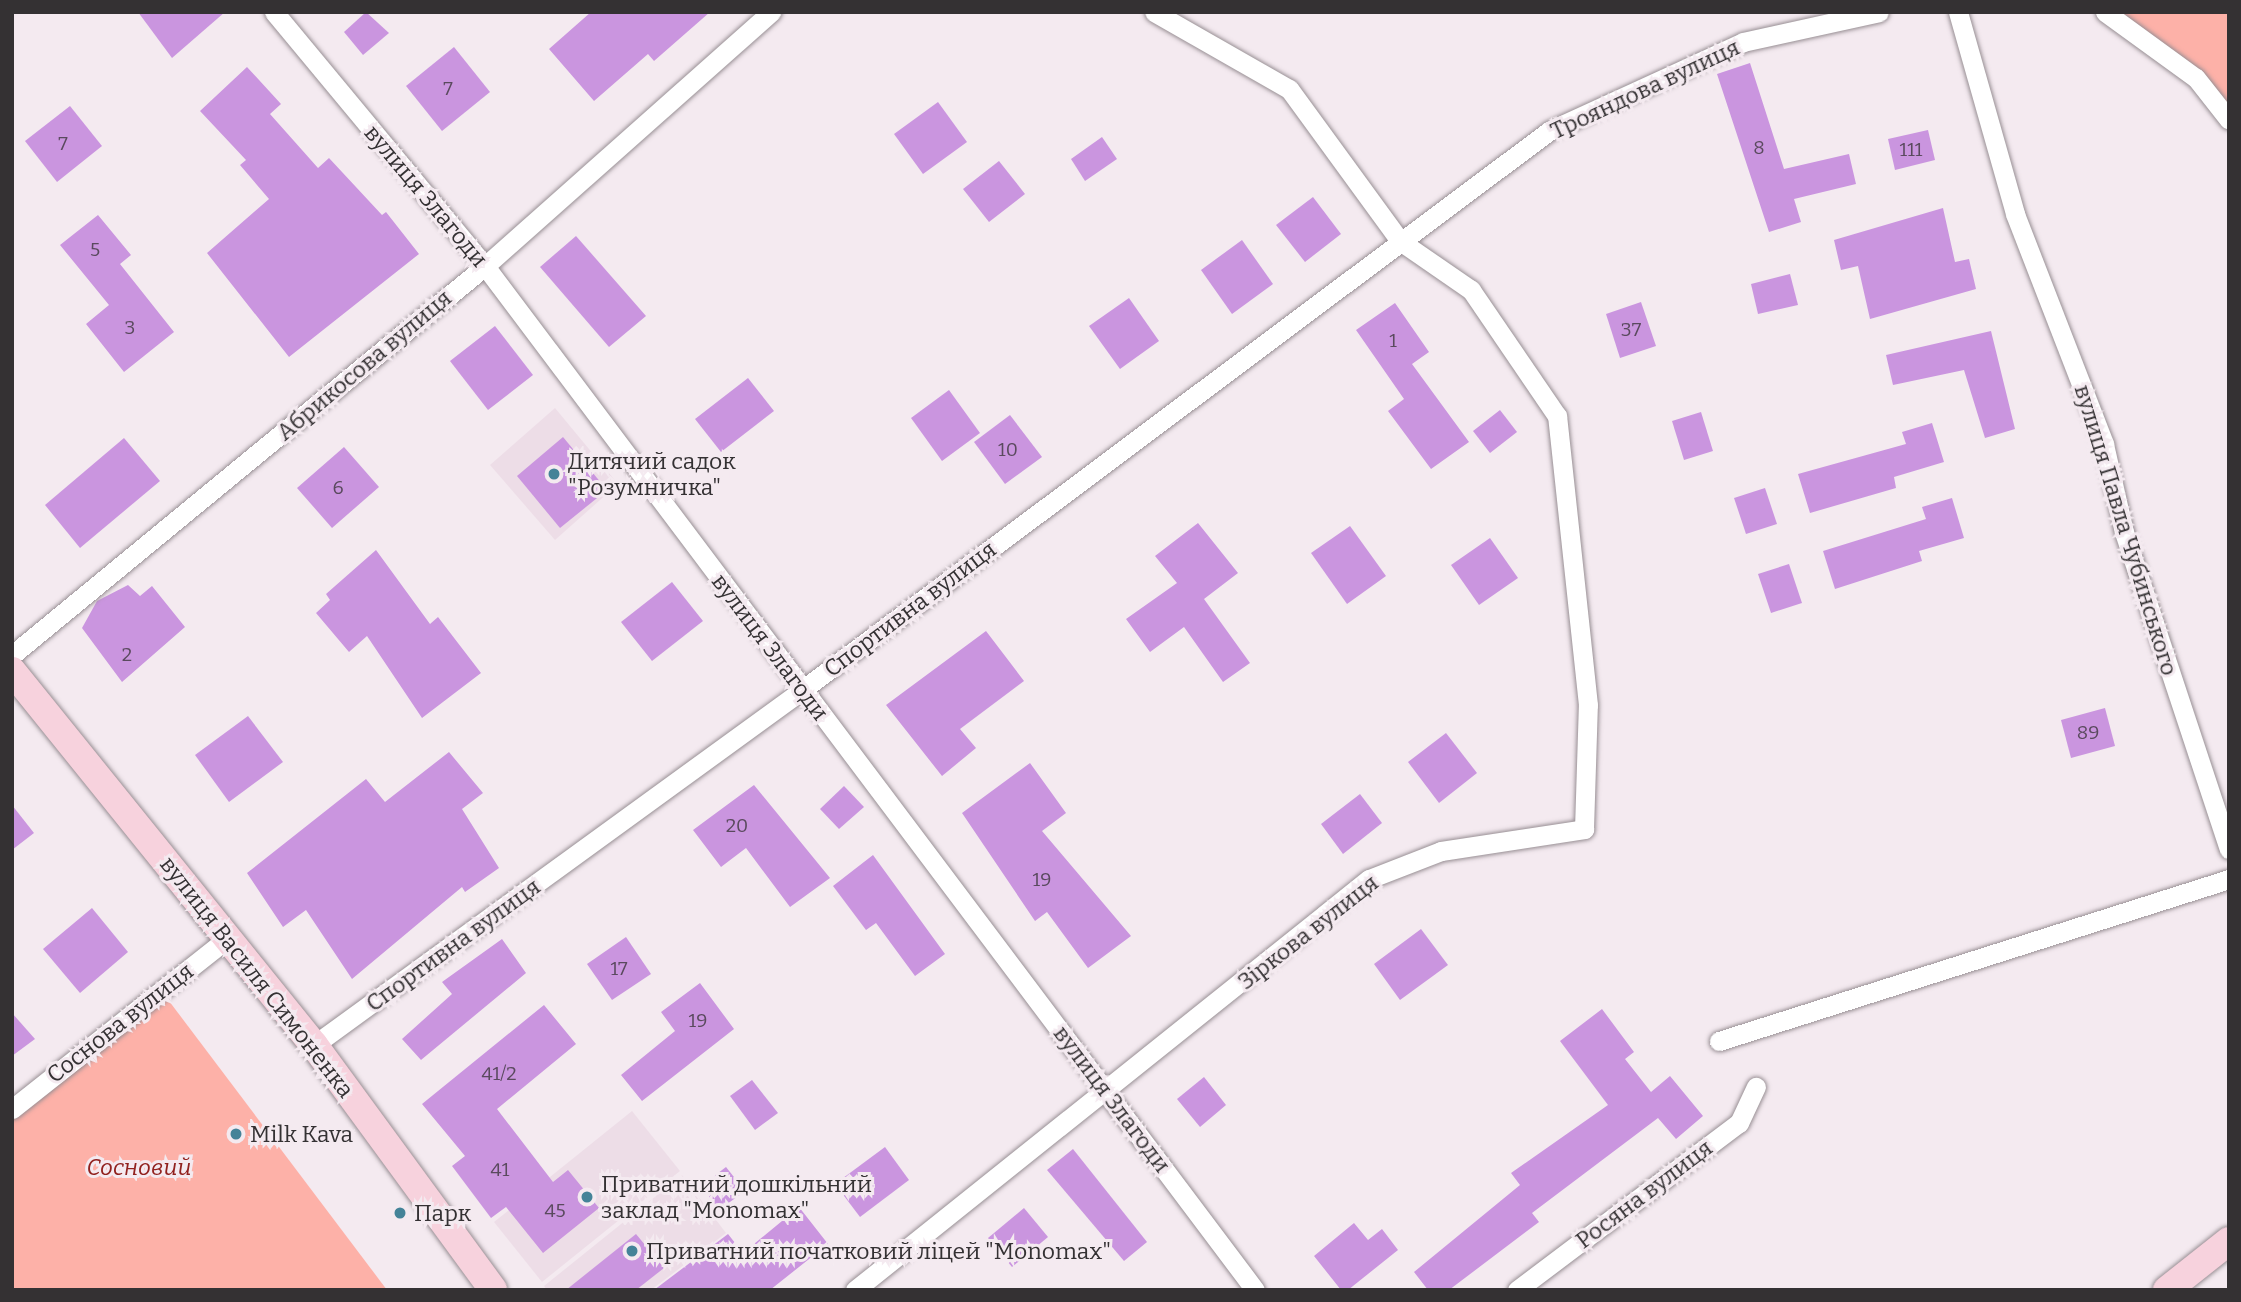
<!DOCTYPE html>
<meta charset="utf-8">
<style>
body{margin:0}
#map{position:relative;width:2241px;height:1302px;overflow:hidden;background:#f4eaf0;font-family:Bitter,serif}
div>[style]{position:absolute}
.built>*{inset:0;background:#eddde7}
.green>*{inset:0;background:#fdb1a8}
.building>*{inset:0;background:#ca95df}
.roads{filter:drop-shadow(0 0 2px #988f94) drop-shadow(0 0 2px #988f94)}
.street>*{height:19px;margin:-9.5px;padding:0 9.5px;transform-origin:9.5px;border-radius:9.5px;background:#fff}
.secondary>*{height:28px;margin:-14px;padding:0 14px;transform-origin:14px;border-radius:14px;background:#f7d2dd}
.dots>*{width:19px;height:19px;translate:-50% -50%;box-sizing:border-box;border:4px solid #f4eaf0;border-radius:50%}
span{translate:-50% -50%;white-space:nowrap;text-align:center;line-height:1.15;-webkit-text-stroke:6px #f4eaf0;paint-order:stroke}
.number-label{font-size:19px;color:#5a4a5e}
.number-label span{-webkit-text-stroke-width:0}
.street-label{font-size:23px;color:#343133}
.poi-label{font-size:23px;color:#343133}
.left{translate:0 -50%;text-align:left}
.park-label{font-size:23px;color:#91211e;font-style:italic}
.frame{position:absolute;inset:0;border:14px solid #343133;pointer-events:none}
</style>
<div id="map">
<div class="built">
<div style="clip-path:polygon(555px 408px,618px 484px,555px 540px,490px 465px)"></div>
<div style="clip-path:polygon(632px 1111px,680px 1171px,542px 1282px,494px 1222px)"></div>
<div style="clip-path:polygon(682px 1175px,726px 1233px,651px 1290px,547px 1290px,544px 1286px)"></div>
</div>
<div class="green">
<div style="clip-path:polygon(2105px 12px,2229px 12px,2229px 120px,2196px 78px)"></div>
<div style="clip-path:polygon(160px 989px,387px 1290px,12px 1290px,12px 1112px)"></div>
</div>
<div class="building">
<div style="clip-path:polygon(138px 12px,225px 12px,172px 58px)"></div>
<div style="clip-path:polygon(366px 12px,389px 33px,363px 55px,344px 32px)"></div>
<div style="clip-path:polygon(591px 12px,710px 12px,654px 61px,648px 54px,594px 101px,549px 49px)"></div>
<div style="clip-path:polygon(454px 47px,490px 92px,442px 131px,406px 86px)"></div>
<div style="clip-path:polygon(1750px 63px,1784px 169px,1849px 154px,1856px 184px,1794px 199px,1801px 222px,1769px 232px,1717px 74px)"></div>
<div style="clip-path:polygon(247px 67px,281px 104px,270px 114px,318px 168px,329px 158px,382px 215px,386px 212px,419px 254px,289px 357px,207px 253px,269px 199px,240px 165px,246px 160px,200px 111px)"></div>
<div style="clip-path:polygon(938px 102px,967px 142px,923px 174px,894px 134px)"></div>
<div style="clip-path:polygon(70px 106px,102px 146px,57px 182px,25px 141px)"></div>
<div style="clip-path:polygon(1928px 130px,1935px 160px,1895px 170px,1888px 139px)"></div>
<div style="clip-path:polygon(1102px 137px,1117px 159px,1085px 181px,1071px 159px)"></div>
<div style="clip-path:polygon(999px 161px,1025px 194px,989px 222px,963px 189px)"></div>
<div style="clip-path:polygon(1313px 197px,1341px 234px,1305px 262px,1276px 225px)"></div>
<div style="clip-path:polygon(1943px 208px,1955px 262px,1969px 259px,1976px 289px,1870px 319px,1858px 266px,1841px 270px,1834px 240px)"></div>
<div style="clip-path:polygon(98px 215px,131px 255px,120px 264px,174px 332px,124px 372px,86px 324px,109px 305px,60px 245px)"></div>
<div style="clip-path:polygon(576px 236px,646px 316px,609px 347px,540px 267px)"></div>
<div style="clip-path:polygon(1242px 240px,1273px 284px,1232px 314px,1201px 270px)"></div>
<div style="clip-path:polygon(1790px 274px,1798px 305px,1758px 314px,1751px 284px)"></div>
<div style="clip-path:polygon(1129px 298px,1159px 341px,1120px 369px,1089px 326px)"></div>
<div style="clip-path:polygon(1641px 302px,1656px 346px,1620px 358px,1606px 314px)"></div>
<div style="clip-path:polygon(1395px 303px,1429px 352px,1412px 364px,1469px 442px,1431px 469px,1388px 411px,1404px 399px,1356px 330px)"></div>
<div style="clip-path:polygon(495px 326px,533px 375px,488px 410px,450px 361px)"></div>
<div style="clip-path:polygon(1991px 331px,2015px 429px,1985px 438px,1964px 370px,1893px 385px,1886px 355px)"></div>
<div style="clip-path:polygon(748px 378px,774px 411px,721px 452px,695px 419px)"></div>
<div style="clip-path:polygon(949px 390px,980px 433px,942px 461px,911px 418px)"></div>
<div style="clip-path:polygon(1500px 410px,1517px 432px,1490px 453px,1473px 431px)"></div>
<div style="clip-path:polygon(1701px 412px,1713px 451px,1684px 460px,1672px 421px)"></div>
<div style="clip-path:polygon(1010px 415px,1042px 457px,1005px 484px,974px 442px)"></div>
<div style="clip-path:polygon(1932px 423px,1944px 462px,1894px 477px,1896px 488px,1810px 513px,1798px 474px,1906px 444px,1902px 432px)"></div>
<div style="clip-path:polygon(563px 437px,607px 490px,560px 528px,517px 476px)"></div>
<div style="clip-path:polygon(124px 438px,160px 481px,80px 548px,45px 505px)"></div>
<div style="clip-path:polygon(344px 447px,379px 487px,332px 528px,297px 488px)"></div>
<div style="clip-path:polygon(1765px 488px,1777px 524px,1746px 534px,1734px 498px)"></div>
<div style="clip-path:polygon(1952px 498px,1964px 538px,1919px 551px,1922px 561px,1835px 589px,1823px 551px,1926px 519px,1922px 507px)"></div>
<div style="clip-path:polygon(1198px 523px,1238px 573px,1204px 599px,1250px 663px,1223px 682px,1184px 627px,1150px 652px,1126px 619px,1177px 583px,1155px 556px)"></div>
<div style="clip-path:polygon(1350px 526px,1386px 576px,1347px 604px,1311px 553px)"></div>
<div style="clip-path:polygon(1490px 538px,1518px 578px,1479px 605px,1451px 565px)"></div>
<div style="clip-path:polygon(376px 550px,430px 624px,438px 617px,481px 673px,422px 718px,367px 636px,349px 652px,316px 613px,330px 600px,326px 594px)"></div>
<div style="clip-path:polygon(1789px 564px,1802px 603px,1771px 613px,1758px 574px)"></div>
<div style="clip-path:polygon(672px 582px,703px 621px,652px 661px,621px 622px)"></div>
<div style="clip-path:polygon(128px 585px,140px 596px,152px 586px,185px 627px,122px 682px,82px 628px,97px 601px)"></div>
<div style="clip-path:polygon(986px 631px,1024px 681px,960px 729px,976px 748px,942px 776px,886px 705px)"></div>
<div style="clip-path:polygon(2105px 708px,2115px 746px,2071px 758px,2061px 720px)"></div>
<div style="clip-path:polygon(248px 716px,283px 762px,229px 802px,195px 755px)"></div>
<div style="clip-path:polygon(1446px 733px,1477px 773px,1439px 803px,1408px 762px)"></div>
<div style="clip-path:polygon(449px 752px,483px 793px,462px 809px,499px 868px,465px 892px,462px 887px,352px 979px,306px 910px,283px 927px,247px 873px,366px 779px,385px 802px)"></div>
<div style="clip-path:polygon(1030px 763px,1066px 813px,1042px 831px,1131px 936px,1088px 968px,1047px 912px,1035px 921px,962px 813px)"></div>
<div style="clip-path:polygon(754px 785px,830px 878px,790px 907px,746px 848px,721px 867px,693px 830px)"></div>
<div style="clip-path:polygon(844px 786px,864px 807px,839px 829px,820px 809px)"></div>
<div style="clip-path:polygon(1360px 794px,1382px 823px,1343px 854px,1321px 824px)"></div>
<div style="clip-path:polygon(12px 805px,34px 833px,12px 850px)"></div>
<div style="clip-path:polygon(873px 855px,945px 954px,915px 976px,876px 923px,866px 930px,833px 886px)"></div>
<div style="clip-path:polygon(92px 908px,128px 952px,80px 993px,43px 949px)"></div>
<div style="clip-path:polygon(1421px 929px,1448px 965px,1400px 1000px,1374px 964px)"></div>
<div style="clip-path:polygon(626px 937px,651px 974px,612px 1000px,587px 964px)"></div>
<div style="clip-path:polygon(502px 939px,526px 973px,421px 1060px,402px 1039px,452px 994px,442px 982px)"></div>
<div style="clip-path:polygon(700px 983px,734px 1029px,642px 1101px,621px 1075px,675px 1031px,661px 1012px)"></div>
<div style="clip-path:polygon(544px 1005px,576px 1044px,497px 1109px,553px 1182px,568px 1170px,599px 1208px,543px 1253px,506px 1207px,491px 1218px,452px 1166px,465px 1156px,422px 1104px)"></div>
<div style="clip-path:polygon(1602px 1009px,1634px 1052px,1625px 1059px,1651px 1092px,1670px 1076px,1703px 1116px,1676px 1139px,1658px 1118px,1532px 1213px,1539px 1222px,1449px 1290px,1428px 1290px,1414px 1272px,1520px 1185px,1511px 1173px,1608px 1105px,1560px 1041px)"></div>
<div style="clip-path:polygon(12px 1013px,35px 1039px,12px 1056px)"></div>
<div style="clip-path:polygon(1204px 1077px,1226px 1105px,1200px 1127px,1177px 1099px)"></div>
<div style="clip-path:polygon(752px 1080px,778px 1113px,755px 1130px,730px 1096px)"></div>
<div style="clip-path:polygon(885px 1147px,909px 1180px,860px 1217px,835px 1184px)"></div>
<div style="clip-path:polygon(1073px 1149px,1147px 1242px,1124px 1261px,1047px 1170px)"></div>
<div style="clip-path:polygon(726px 1167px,745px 1191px,719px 1210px,701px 1186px)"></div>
<div style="clip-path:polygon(799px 1207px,828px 1244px,770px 1290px,654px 1290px,728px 1234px,743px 1253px)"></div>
<div style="clip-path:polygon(1024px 1208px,1048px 1237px,1012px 1267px,988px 1238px)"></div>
<div style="clip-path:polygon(1354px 1223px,1368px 1240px,1382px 1229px,1398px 1250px,1348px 1290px,1341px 1290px,1314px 1256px)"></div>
<div style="clip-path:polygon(636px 1234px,664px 1268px,636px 1290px,566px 1290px)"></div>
</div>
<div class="roads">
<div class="street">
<div style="left:274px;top:12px;width:330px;rotate:50.3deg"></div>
<div style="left:485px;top:266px;width:1281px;rotate:53.06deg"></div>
<div style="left:1958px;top:12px;width:210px;rotate:74.2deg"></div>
<div style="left:2015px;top:214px;width:247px;rotate:68.8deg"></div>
<div style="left:2104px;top:444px;width:90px;rotate:77.2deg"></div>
<div style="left:2124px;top:532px;width:334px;rotate:71.7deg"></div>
<div style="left:2105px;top:12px;width:112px;rotate:36deg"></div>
<div style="left:2196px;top:78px;width:53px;rotate:51.8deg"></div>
<div style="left:12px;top:655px;width:612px;rotate:-39.43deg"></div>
<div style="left:485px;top:266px;width:383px;rotate:-41.6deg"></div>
<div style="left:1719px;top:1041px;width:535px;rotate:-17.62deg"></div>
<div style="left:314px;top:1045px;width:603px;rotate:-36.03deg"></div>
<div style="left:802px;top:690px;width:933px;rotate:-36.81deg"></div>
<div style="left:1549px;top:131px;width:213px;rotate:-24.6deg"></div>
<div style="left:1743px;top:42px;width:139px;rotate:-12.4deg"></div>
<div style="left:12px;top:1109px;width:277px;rotate:-38.4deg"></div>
<div style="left:855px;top:1290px;width:658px;rotate:-38.65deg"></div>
<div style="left:1369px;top:879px;width:77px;rotate:-21.3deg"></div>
<div style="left:1441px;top:851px;width:145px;rotate:-8.7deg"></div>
<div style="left:1584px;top:829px;width:124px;rotate:-88.2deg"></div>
<div style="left:1588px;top:705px;width:291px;rotate:-96.1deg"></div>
<div style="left:1557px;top:416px;width:153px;rotate:-124.3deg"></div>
<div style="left:1471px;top:290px;width:86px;rotate:-145.4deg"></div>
<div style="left:1400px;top:241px;width:188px;rotate:-126.1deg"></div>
<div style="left:1289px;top:89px;width:155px;rotate:-150.3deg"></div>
<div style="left:1517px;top:1290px;width:278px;rotate:-37deg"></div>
<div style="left:1739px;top:1123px;width:40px;rotate:-65deg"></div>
</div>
<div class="secondary">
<div style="left:12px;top:671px;width:481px;rotate:51.1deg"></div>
<div style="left:314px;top:1045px;width:303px;rotate:53.8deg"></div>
<div style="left:2167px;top:1290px;width:79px;rotate:-38.3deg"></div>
</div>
</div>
<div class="dots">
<div style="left:554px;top:474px;background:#448398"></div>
<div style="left:236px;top:1134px;background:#448398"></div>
<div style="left:587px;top:1197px;background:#448398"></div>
<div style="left:400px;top:1213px;background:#448398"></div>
<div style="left:632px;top:1251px;background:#448398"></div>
</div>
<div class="number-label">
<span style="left:448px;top:89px">7</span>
<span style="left:63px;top:144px">7</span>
<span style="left:1759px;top:148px">8</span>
<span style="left:1911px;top:150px">111</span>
<span style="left:95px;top:250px">5</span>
<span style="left:130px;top:328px">3</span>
<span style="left:1631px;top:330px">37</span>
<span style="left:1393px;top:341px">1</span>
<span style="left:1008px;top:450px">10</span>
<span style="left:338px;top:488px">6</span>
<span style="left:127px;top:655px">2</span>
<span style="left:2088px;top:733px">89</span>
<span style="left:737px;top:826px">20</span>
<span style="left:1042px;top:880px">19</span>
<span style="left:619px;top:969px">17</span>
<span style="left:698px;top:1021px">19</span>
<span style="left:499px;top:1074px">41/2</span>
<span style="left:500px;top:1170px">41</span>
<span style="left:555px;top:1211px">45</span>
</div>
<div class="street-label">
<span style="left:1645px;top:89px;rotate:-25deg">Трояндова вулиця</span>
<span style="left:426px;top:196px;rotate:50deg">вулиця Злагоди</span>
<span style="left:364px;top:365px;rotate:-40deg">Абрикосова вулиця</span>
<span style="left:2126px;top:530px;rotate:73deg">вулиця Павла Чубинського</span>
<span style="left:910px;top:609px;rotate:-37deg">Спортивна вулиця</span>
<span style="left:770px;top:647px;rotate:53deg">вулиця Злагоди</span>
<span style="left:1308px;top:932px;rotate:-38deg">Зіркова вулиця</span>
<span style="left:453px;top:945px;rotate:-36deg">Спортивна вулиця</span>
<span style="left:257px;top:977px;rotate:52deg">вулиця Василя Симоненка</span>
<span style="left:120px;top:1023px;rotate:-38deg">Соснова вулиця</span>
<span style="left:1112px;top:1099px;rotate:53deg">вулиця Злагоди</span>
<span style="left:1644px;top:1194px;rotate:-37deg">Росяна вулиця</span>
</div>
<div class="poi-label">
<span class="left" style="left:568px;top:474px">Дитячий садок<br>"Розумничка"</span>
<span class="left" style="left:250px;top:1134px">Milk Kava</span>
<span class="left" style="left:601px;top:1197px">Приватний дошкільний<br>заклад "Monomax"</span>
<span class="left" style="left:414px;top:1213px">Парк</span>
<span class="left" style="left:646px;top:1251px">Приватний початковий ліцей "Monomax"</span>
</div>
<div class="park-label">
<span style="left:139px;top:1167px">Сосновий</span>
</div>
<div class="frame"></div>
</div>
